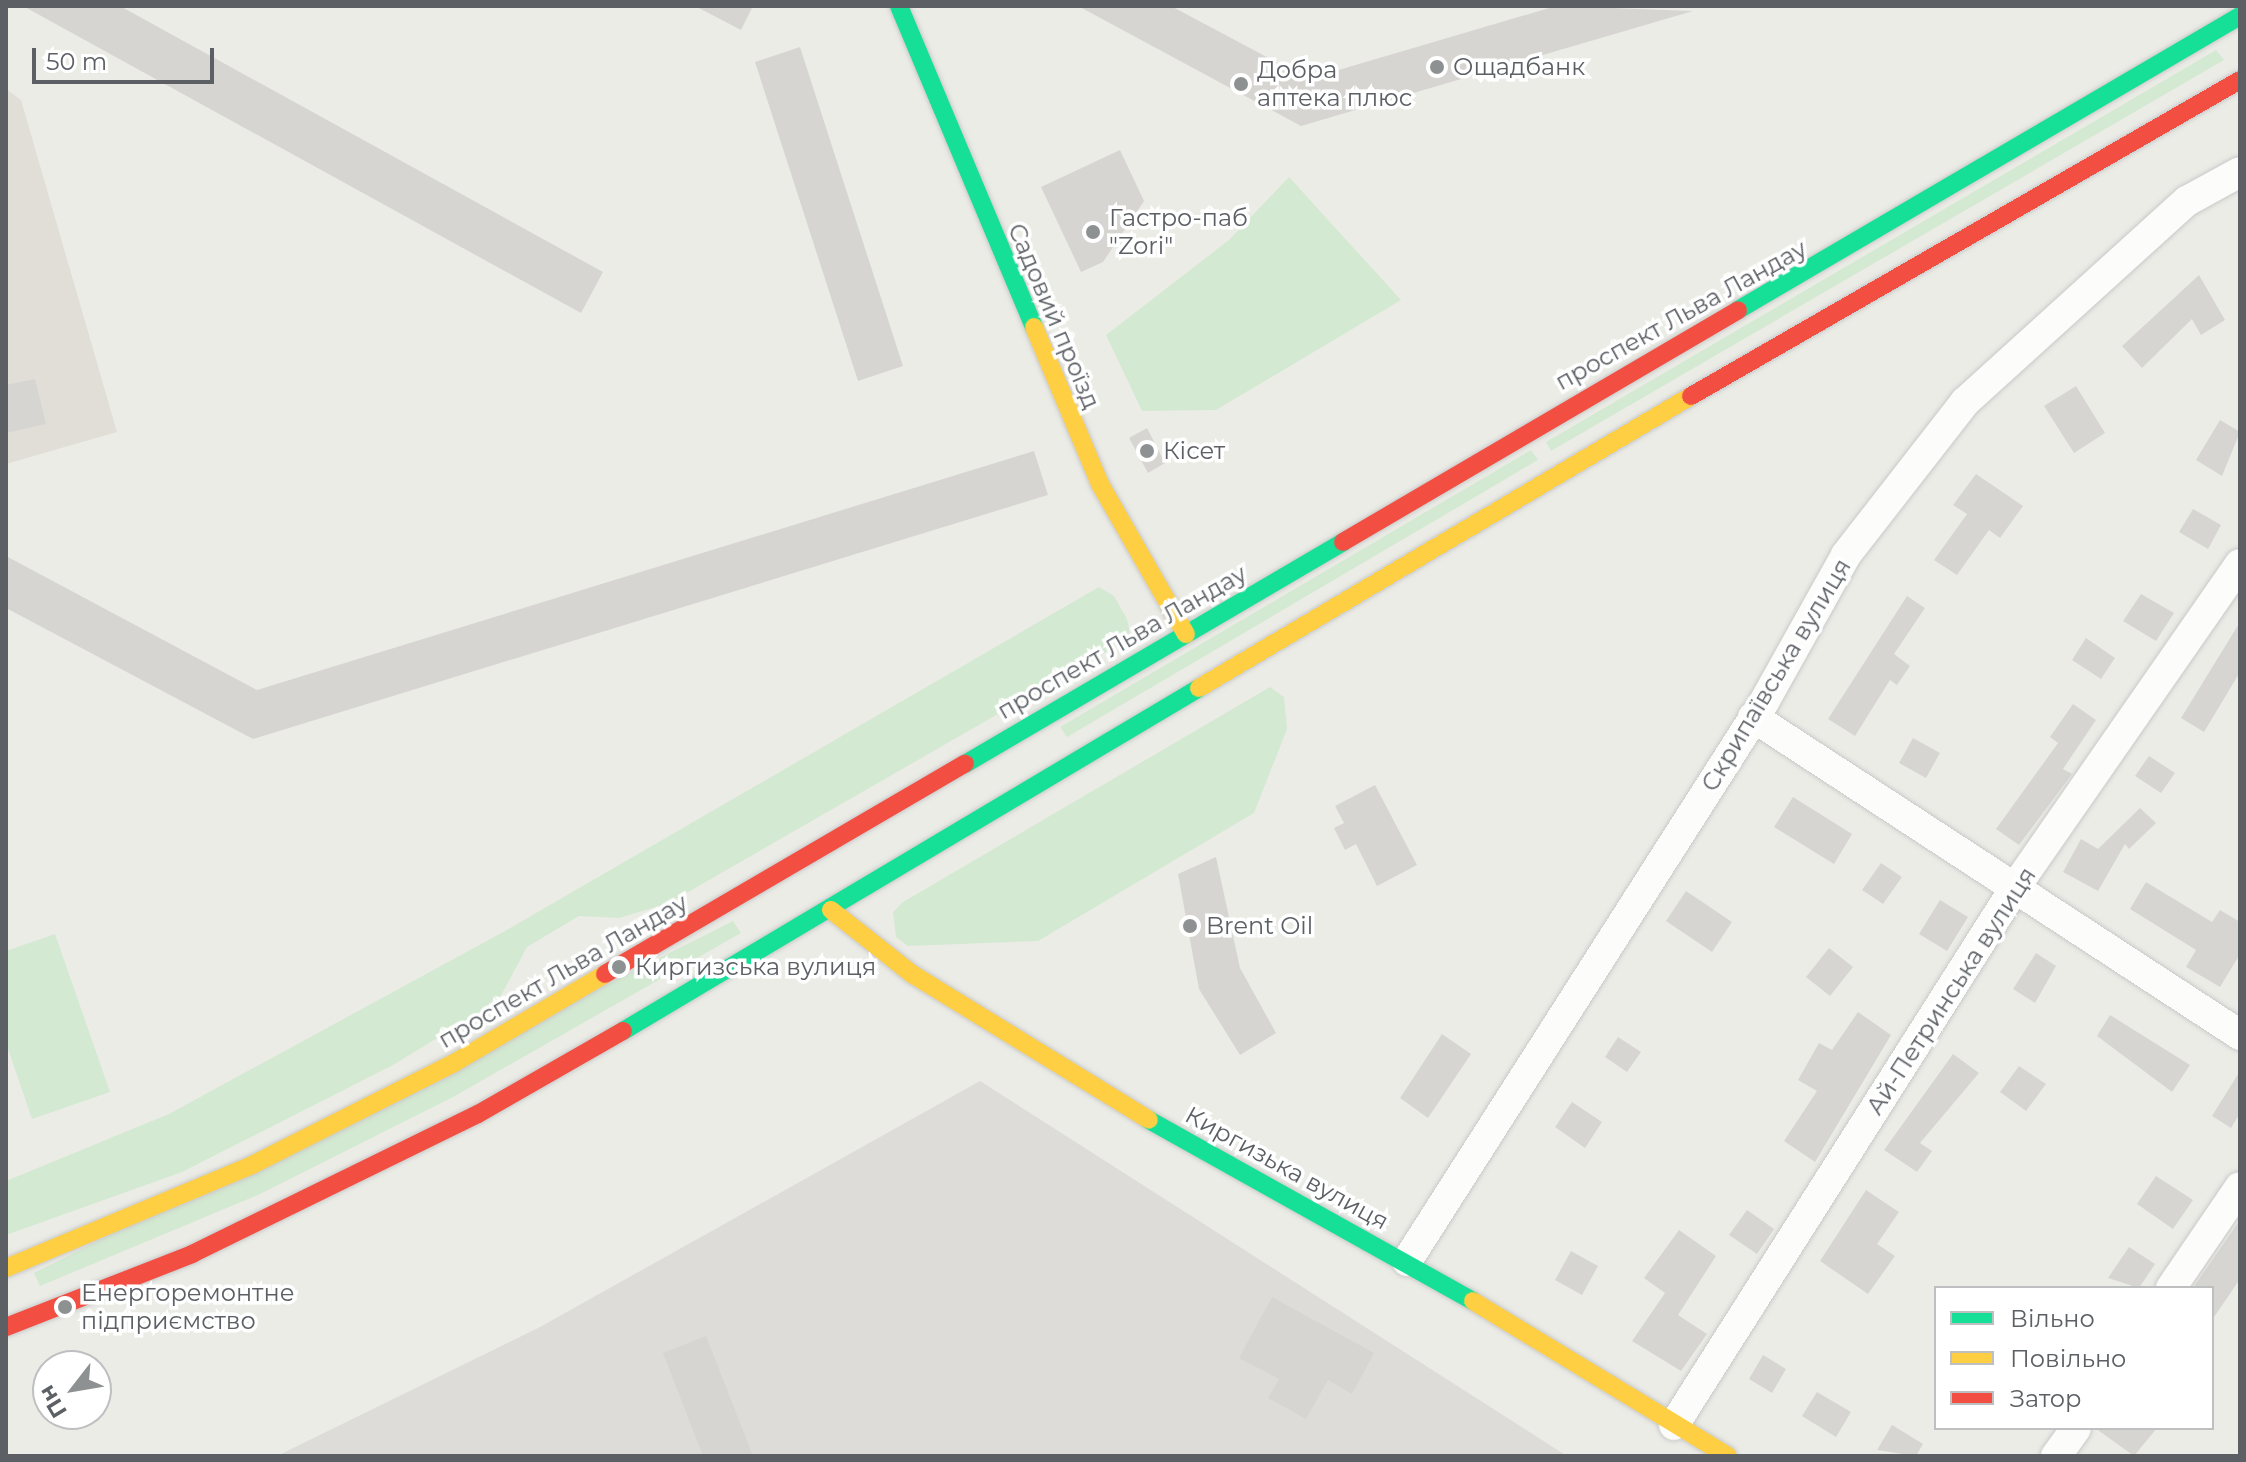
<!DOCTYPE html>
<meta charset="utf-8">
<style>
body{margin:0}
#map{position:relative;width:2246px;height:1462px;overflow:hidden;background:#ecece7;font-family:Montserrat,sans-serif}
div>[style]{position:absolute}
.industrial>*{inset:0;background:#dddcd8}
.education>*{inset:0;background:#e0ded6}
.green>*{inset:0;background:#d3e9d1}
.building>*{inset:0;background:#d6d5d2}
.roads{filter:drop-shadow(0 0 2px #c9c9c9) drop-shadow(0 0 2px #c9c9c9)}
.street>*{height:30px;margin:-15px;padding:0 15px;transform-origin:15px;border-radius:15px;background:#fcfcfb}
.fast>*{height:18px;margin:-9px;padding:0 9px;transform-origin:9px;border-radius:9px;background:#16e098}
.slow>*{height:18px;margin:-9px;padding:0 9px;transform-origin:9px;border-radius:9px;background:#ffcf43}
.jam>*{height:18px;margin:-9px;padding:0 9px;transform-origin:9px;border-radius:9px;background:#f24e42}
.dots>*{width:22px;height:22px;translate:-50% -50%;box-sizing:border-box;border:4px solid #fff;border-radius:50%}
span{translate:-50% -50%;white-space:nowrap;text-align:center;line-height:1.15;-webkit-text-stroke:7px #fff;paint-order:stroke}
.poi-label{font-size:24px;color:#5c6065}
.left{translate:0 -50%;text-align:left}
.street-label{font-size:24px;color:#5c6065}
.frame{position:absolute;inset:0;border:8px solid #5c6065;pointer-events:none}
.legend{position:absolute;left:1934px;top:1286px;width:280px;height:144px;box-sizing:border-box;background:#fff;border:2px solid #bebfc1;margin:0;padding:10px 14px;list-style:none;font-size:24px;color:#5c6065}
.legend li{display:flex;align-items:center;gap:16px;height:40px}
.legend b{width:40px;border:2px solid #bebfc1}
.north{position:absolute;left:32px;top:1350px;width:80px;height:80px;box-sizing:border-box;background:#fff;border:2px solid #bebfc1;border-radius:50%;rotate:239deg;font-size:22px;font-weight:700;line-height:32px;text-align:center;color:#5c6065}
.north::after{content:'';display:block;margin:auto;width:28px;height:36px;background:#8e9192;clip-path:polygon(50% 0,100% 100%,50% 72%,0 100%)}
.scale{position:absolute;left:32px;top:48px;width:182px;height:36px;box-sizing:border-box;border:4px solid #5c6065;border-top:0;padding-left:10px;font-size:24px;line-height:28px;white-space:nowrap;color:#5c6065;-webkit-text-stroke:6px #fff;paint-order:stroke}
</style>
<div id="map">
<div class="industrial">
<div style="clip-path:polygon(980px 1081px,1567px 1456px,277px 1456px,540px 1327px)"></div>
</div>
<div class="education">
<div style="clip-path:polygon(6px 89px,21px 100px,117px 432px,6px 464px)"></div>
</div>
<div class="green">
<div style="clip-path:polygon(2216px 50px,2224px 60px,1551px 451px,1546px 442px)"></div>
<div style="clip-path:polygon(1289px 177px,1401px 300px,1216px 410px,1142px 411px,1106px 335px,1229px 240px)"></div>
<div style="clip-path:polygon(1531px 450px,1538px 460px,1067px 737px,1060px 727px)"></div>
<div style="clip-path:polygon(1099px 587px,1114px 596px,1127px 619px,1130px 633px,1120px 644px,669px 903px,619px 918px,579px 916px,527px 947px,498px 1001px,393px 1065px,182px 1172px,6px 1235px,6px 1181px,169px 1114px,505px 931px)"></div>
<div style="clip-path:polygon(1270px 687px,1284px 697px,1287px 729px,1254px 813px,1038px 941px,908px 946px,896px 937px,893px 912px,903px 902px)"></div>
<div style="clip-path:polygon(733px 921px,741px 933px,453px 1097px,260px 1194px,40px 1286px,34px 1273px)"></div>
<div style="clip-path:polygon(55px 934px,110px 1092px,32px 1119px,6px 1043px,6px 951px)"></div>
</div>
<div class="building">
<div style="clip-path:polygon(23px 6px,120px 6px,603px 272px,581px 313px)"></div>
<div style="clip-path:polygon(695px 6px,753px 6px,741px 30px)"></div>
<div style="clip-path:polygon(1078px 6px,1171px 6px,1308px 79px,1556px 6px,1693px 11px,1301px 126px)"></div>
<div style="clip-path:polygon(800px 47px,903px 366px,858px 381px,755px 62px)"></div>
<div style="clip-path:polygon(1120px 150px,1144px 201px,1103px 262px,1081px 272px,1041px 187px)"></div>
<div style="clip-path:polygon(2199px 275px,2225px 320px,2201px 335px,2192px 319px,2142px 368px,2122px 346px)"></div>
<div style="clip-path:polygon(35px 379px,46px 424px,6px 433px,6px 385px)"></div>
<div style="clip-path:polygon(2076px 386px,2105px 433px,2074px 453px,2044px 406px)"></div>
<div style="clip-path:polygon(2220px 420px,2240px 432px,2222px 476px,2196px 460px)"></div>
<div style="clip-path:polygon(1147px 428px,1165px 463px,1148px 473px,1129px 438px)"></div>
<div style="clip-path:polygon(1034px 451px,1048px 495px,253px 739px,6px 608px,6px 556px,257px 690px)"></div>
<div style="clip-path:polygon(1976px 474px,2023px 506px,2000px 538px,1989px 530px,1957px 575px,1934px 560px,1967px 514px,1953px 505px)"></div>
<div style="clip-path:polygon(2193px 509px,2221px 525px,2208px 549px,2179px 532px)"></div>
<div style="clip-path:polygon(2141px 594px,2174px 613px,2156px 641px,2123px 621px)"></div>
<div style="clip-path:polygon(1907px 596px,1925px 608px,1894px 654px,1910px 666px,1897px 685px,1890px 680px,1855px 736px,1828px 719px)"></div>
<div style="clip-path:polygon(2240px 622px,2240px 672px,2204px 732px,2181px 718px)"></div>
<div style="clip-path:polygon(2086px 638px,2115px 658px,2101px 679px,2072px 660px)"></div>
<div style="clip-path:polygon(2073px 704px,2096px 720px,2063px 769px,2072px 774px,2019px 845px,1996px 829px,2058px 743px,2050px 737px)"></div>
<div style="clip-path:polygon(1913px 738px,1940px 753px,1926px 778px,1899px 763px)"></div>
<div style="clip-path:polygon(2149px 756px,2175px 773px,2161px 793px,2135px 776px)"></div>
<div style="clip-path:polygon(1375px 785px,1417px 865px,1377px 886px,1356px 844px,1345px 850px,1334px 828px,1344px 823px,1335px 806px)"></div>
<div style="clip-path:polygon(1793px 797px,1852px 834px,1834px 864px,1774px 827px)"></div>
<div style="clip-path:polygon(2140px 808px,2156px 823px,2129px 849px,2125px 844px,2098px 891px,2063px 872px,2081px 839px,2098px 849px)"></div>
<div style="clip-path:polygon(1216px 857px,1240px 968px,1276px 1033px,1240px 1055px,1199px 989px,1178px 874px)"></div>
<div style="clip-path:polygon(1881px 863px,1902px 877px,1883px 904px,1862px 890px)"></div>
<div style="clip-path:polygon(2146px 882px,2212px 922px,2220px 910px,2240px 922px,2240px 954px,2220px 987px,2186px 967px,2196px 950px,2130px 909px)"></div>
<div style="clip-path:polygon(1686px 891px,1732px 922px,1712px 952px,1666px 921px)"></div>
<div style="clip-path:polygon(1940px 900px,1968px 917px,1947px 951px,1919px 934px)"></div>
<div style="clip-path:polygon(1829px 948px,1853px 967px,1830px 996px,1806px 977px)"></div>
<div style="clip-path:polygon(2036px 953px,2056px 966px,2035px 1003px,2013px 989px)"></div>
<div style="clip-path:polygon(1858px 1012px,1891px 1035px,1815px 1162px,1784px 1141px,1817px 1091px,1798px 1080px,1819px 1043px,1832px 1050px)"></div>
<div style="clip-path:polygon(2110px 1015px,2190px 1065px,2172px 1092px,2097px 1036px)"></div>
<div style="clip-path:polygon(1442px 1034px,1471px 1054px,1428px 1118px,1400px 1098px)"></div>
<div style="clip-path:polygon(1618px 1037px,1641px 1052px,1627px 1072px,1605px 1057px)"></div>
<div style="clip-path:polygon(1953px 1054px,1979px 1073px,1920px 1143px,1932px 1151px,1917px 1172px,1884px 1150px)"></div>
<div style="clip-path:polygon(2019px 1066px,2046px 1084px,2026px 1111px,2000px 1092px)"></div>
<div style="clip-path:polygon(2240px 1071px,2240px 1113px,2231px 1128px,2212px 1116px)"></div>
<div style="clip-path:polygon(1572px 1102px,1602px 1122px,1585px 1148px,1555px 1127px)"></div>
<div style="clip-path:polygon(2156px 1176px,2193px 1200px,2173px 1229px,2137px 1204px)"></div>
<div style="clip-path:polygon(1866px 1190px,1899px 1212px,1877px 1244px,1895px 1256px,1868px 1294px,1820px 1261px)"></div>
<div style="clip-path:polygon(1747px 1210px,1774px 1229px,1757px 1254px,1729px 1235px)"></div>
<div style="clip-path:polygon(2240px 1220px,2240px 1279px,2212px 1320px,2212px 1288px,2193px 1288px)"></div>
<div style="clip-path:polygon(1679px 1230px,1716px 1256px,1678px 1315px,1707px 1334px,1681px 1371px,1632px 1341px,1665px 1293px,1644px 1278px)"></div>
<div style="clip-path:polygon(2129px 1247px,2155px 1264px,2139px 1288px,2108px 1278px)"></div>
<div style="clip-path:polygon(1571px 1251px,1598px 1266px,1582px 1295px,1555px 1280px)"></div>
<div style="clip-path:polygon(1272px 1297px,1374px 1353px,1352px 1394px,1328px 1380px,1306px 1419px,1268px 1398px,1279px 1379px,1239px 1358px)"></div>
<div style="clip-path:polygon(706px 1336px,753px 1456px,703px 1456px,663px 1353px)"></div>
<div style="clip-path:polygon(1763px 1355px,1786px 1369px,1772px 1393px,1749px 1379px)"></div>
<div style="clip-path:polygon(1817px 1392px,1851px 1412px,1836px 1437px,1802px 1416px)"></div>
<div style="clip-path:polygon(1892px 1425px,1923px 1444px,1916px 1456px,1877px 1450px)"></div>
<div style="clip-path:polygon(2095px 1428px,2157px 1428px,2134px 1456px)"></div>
</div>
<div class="roads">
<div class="street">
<div style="left:1753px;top:717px;width:582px;rotate:33.14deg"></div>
<div style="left:1407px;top:1261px;width:663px;rotate:-57.44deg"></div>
<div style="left:1764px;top:702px;width:168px;rotate:-60.8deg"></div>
<div style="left:1846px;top:555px;width:194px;rotate:-52.1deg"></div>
<div style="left:1965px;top:402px;width:299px;rotate:-42.2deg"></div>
<div style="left:2187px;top:201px;width:60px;rotate:-28.7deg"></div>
<div style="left:2171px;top:1288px;width:122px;rotate:-55.7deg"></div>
<div style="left:1674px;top:1425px;width:638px;rotate:-57.6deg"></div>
<div style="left:2016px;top:886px;width:392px;rotate:-55.2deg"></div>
<div style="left:2056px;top:1456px;width:34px;rotate:-54deg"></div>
</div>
<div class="fast">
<div style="left:899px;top:6px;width:348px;rotate:67.2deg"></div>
<div style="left:1738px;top:310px;width:582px;rotate:-30.36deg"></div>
<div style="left:965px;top:764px;width:438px;rotate:-30.4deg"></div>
<div style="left:623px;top:1031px;width:670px;rotate:-30.77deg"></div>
<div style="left:1149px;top:1120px;width:371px;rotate:29.2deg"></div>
</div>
<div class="slow">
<div style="left:1034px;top:327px;width:170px;rotate:67.2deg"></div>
<div style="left:1100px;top:484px;width:173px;rotate:60.2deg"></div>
<div style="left:1199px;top:688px;width:572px;rotate:-30.69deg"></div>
<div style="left:831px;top:910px;width:103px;rotate:38.3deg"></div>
<div style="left:912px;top:974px;width:278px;rotate:31.6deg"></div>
<div style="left:6px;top:1268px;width:267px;rotate:-22.7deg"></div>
<div style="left:252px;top:1165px;width:226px;rotate:-26.8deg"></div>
<div style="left:454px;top:1063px;width:175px;rotate:-30.5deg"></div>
<div style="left:1473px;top:1301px;width:298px;rotate:31.3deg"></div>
</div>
<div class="jam">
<div style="left:1691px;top:396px;width:633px;rotate:-29.92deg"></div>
<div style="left:1343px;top:542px;width:458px;rotate:-30.4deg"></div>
<div style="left:605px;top:974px;width:417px;rotate:-30.3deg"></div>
<div style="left:6px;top:1327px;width:200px;rotate:-21.4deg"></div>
<div style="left:192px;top:1254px;width:318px;rotate:-26.1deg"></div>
<div style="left:478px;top:1114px;width:167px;rotate:-29.8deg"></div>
</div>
</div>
<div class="dots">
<div style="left:1437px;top:67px;background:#8e9192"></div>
<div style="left:1241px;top:84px;background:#8e9192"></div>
<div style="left:1093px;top:232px;background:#8e9192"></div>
<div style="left:1147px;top:451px;background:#8e9192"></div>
<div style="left:1190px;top:926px;background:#8e9192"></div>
<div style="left:619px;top:967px;background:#8e9192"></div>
<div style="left:65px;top:1307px;background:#8e9192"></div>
</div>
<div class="poi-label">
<span class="left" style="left:1453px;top:67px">Ощадбанк</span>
<span class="left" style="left:1257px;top:84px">Добра<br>аптека плюс</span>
<span class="left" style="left:1109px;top:232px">Гастро-паб<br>"Zori"</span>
<span class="left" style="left:1163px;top:451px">Кісет</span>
<span class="left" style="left:1206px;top:926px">Brent Oil</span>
<span class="left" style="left:635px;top:967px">Киргизська вулиця</span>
<span class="left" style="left:81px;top:1307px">Енергоремонтне<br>підприємство</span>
</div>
<div class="street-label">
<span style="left:1681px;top:315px;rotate:-29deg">проспект Льва Ландау</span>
<span style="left:1054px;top:316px;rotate:67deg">Садовий проїзд</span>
<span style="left:1122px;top:642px;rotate:-30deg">проспект Льва Ландау</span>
<span style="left:1776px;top:675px;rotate:-59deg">Скрипаївська вулиця</span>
<span style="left:563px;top:971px;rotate:-30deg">проспект Льва Ландау</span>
<span style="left:1951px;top:991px;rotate:-57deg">Ай-Петринська вулиця</span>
<span style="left:1287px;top:1168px;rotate:29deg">Киргизька вулиця</span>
</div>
<div class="frame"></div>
<ul class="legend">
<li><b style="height:10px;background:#16e098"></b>Вільно</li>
<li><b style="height:10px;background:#ffcf43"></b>Повільно</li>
<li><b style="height:10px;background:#f24e42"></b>Затор</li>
</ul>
<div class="north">Пн</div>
<div class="scale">50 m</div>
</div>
